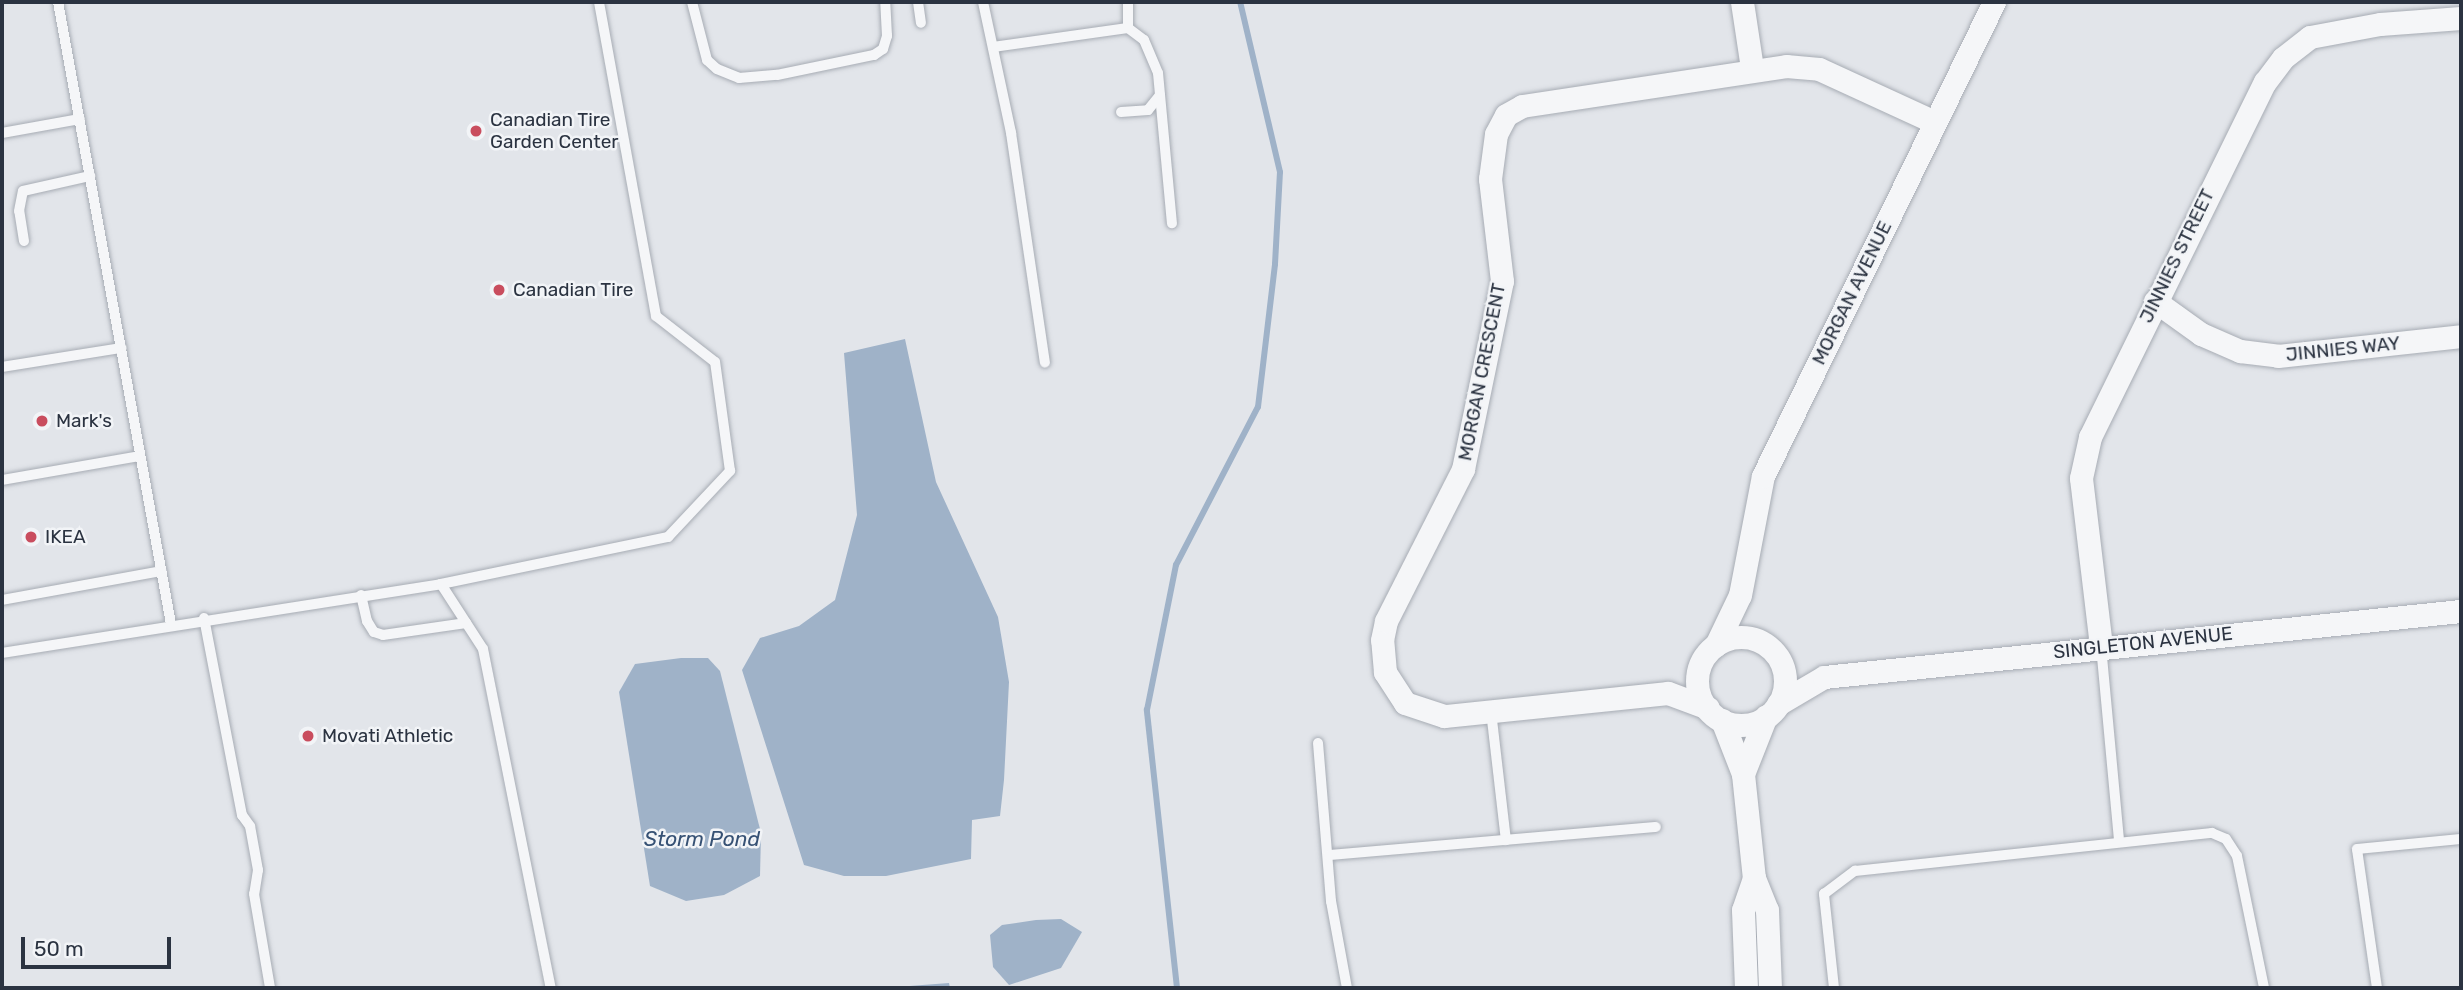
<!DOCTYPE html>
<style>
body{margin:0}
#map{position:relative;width:2463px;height:990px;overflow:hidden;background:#e2e5ea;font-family:Rubik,sans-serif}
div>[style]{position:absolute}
.water>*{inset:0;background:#9fb2c8}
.stream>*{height:6px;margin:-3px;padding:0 3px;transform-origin:3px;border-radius:3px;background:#9fb2c8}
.roads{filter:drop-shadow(0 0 2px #a7acb4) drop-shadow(0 0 2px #a7acb4)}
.service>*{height:10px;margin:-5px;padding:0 5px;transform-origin:5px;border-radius:5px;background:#f5f6f8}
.minor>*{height:23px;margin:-11.5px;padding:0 11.5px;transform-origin:11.5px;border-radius:11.5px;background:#f5f6f8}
.minor>.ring{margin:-11.5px;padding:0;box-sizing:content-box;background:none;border:23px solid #f5f6f8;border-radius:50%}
.dots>*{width:19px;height:19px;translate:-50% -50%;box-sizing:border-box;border:4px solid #f2f4f7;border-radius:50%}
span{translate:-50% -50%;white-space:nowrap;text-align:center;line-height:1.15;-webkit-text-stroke:5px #f2f4f7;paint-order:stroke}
.poi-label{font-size:19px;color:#2b3341}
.left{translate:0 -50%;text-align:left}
.street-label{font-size:19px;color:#2b3341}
.water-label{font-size:21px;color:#365174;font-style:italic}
.frame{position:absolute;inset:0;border:4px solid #2b3341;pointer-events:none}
.scale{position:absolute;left:21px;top:937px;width:150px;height:32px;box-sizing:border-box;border:4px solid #2b3341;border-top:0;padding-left:9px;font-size:21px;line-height:24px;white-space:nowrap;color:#2b3341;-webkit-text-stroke:5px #f2f4f7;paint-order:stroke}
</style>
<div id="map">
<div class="water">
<div style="clip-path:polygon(905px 339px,936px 482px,998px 617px,1009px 682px,1004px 780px,1000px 816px,972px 820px,971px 859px,886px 876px,844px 876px,804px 865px,742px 670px,760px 638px,799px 626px,835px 600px,857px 515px,844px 353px)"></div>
<div style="clip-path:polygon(681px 658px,708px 658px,720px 671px,761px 833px,760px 876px,724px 895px,686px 901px,650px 886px,619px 692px,635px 664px)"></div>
<div style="clip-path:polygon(1036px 920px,1061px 919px,1082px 932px,1061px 968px,1009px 985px,993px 967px,990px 935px,1002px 925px)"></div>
<div style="clip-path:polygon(949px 983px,950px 988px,883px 988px)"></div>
</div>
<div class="stream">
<div style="left:1177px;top:988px;width:280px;rotate:-96.2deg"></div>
<div style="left:1147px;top:710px;width:148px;rotate:-78.7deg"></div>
<div style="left:1176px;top:565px;width:178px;rotate:-62.6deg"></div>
<div style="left:1258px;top:407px;width:144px;rotate:-83.2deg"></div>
<div style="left:1275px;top:264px;width:92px;rotate:-86.9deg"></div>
<div style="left:1280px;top:172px;width:175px;rotate:-103.2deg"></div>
</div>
<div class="roads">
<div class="service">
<div style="left:58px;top:2px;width:632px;rotate:79.7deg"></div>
<div style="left:692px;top:2px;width:60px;rotate:75.5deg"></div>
<div style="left:707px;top:60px;width:13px;rotate:42deg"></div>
<div style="left:717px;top:69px;width:24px;rotate:22deg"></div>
<div style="left:739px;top:78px;width:38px;rotate:-5deg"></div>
<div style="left:777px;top:75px;width:99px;rotate:-11.7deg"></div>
<div style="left:874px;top:55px;width:11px;rotate:-34deg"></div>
<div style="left:883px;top:49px;width:14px;rotate:-73deg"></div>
<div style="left:887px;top:36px;width:34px;rotate:-93deg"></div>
<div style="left:918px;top:2px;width:21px;rotate:82deg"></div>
<div style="left:983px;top:2px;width:134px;rotate:77.9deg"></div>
<div style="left:1011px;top:133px;width:232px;rotate:81.6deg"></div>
<div style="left:1128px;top:28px;width:26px;rotate:-90deg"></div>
<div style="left:993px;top:47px;width:136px;rotate:-8deg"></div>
<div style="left:1128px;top:28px;width:20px;rotate:37deg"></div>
<div style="left:1144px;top:40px;width:36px;rotate:67deg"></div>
<div style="left:1158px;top:73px;width:151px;rotate:84.7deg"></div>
<div style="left:1121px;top:112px;width:27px;rotate:-4deg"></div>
<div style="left:1148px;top:110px;width:19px;rotate:-51deg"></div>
<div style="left:2px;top:133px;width:79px;rotate:-10.2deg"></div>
<div style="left:24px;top:241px;width:30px;rotate:-99deg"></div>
<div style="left:19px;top:211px;width:20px;rotate:-79deg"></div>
<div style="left:23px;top:191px;width:69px;rotate:-12.6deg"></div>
<div style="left:2px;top:367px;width:121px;rotate:-9.1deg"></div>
<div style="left:2px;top:480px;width:140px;rotate:-9.9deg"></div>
<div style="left:441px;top:584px;width:77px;rotate:57.1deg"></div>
<div style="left:483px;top:649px;width:346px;rotate:78.7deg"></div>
<div style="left:361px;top:595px;width:27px;rotate:77deg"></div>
<div style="left:367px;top:621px;width:13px;rotate:58deg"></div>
<div style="left:374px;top:632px;width:9px;rotate:18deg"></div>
<div style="left:383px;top:635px;width:84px;rotate:-8.2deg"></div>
<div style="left:2px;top:600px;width:162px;rotate:-10.3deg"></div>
<div style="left:204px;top:618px;width:201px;rotate:79.1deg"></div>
<div style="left:242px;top:815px;width:14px;rotate:54deg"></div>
<div style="left:250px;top:826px;width:45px;rotate:79.7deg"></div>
<div style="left:258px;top:870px;width:24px;rotate:99deg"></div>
<div style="left:254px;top:894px;width:95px;rotate:80.3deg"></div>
<div style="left:2101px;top:646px;width:196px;rotate:84.7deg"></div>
<div style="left:2px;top:653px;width:444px;rotate:-8.9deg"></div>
<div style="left:441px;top:584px;width:232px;rotate:-11.7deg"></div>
<div style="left:668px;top:537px;width:91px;rotate:-46.8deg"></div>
<div style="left:730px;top:471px;width:110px;rotate:-97.8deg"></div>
<div style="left:715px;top:362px;width:75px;rotate:-142.1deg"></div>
<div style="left:656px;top:316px;width:319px;rotate:-100.3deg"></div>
<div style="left:1491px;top:711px;width:130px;rotate:83.4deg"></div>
<div style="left:1318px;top:743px;width:159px;rotate:85.3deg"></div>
<div style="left:1331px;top:901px;width:88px;rotate:79.6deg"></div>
<div style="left:1329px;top:855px;width:328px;rotate:-4.9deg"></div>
<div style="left:1834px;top:988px;width:95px;rotate:-96.1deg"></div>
<div style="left:1824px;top:894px;width:39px;rotate:-37deg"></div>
<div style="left:1855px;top:871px;width:359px;rotate:-6.1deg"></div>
<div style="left:2212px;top:833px;width:15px;rotate:23deg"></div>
<div style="left:2226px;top:839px;width:20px;rotate:57deg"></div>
<div style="left:2237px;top:856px;width:135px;rotate:78.4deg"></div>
<div style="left:2377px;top:988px;width:140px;rotate:-98.2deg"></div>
<div style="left:2357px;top:849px;width:104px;rotate:-5.5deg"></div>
</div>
<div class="minor">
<div style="left:1742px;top:2px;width:67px;rotate:81.4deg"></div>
<div style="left:2155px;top:301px;width:57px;rotate:35.7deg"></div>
<div style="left:2201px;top:334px;width:43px;rotate:23.6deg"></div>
<div style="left:2240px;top:351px;width:38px;rotate:7deg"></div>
<div style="left:2278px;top:356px;width:184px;rotate:-6.2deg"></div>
<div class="ring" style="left:1697px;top:637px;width:65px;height:65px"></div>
<div style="left:1716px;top:645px;width:55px;rotate:-64.4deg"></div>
<div style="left:1740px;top:595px;width:121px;rotate:-79.1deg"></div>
<div style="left:1763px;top:476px;width:527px;rotate:-64.02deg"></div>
<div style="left:2101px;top:646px;width:169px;rotate:-96.8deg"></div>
<div style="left:2081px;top:478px;width:42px;rotate:-77.6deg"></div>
<div style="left:2090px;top:437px;width:396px;rotate:-63.8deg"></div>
<div style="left:2265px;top:82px;width:30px;rotate:-53deg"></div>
<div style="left:2283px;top:58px;width:34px;rotate:-38deg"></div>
<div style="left:2310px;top:37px;width:71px;rotate:-10.5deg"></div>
<div style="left:2380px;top:24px;width:81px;rotate:-4.2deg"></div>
<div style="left:1778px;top:704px;width:53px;rotate:-30.4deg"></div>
<div style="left:1824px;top:677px;width:640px;rotate:-5.92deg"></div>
<div style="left:1708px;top:708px;width:43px;rotate:-159.4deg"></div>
<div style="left:1668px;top:693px;width:225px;rotate:174.1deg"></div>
<div style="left:1444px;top:716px;width:41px;rotate:-161.6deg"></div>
<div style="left:1405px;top:703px;width:37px;rotate:-123deg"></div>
<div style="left:1385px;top:672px;width:32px;rotate:-95deg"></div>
<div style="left:1382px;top:640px;width:19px;rotate:-78deg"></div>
<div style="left:1386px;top:621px;width:170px;rotate:-63.1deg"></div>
<div style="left:1463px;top:469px;width:192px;rotate:-78.3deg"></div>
<div style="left:1502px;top:281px;width:103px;rotate:-96.7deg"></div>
<div style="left:1490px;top:179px;width:45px;rotate:-82.4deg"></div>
<div style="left:1496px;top:134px;width:21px;rotate:-62deg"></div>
<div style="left:1506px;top:115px;width:18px;rotate:-29deg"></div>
<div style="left:1522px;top:106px;width:267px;rotate:-8.6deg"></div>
<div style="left:1786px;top:66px;width:33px;rotate:5deg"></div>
<div style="left:1819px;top:69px;width:127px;rotate:24.7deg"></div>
<div style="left:1722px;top:720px;width:58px;rotate:68.7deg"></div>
<div style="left:1743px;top:774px;width:105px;rotate:84deg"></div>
<div style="left:1754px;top:878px;width:35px;rotate:68deg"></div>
<div style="left:1767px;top:910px;width:78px;rotate:87.8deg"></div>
<div style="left:1743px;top:774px;width:62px;rotate:-68.4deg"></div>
<div style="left:1746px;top:988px;width:78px;rotate:-92.2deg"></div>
<div style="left:1743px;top:910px;width:34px;rotate:-71deg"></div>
</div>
</div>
<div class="dots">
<div style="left:476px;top:131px;background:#c94d5e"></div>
<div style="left:499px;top:290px;background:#c94d5e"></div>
<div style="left:42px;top:421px;background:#c94d5e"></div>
<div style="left:31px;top:537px;background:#c94d5e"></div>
<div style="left:308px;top:736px;background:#c94d5e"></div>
</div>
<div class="poi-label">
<span class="left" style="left:490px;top:131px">Canadian Tire<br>Garden Center</span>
<span class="left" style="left:513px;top:290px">Canadian Tire</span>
<span class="left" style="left:56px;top:421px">Mark's</span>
<span class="left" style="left:45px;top:537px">IKEA</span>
<span class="left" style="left:322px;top:736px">Movati Athletic</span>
</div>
<div class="street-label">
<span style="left:2177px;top:256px;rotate:-64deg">JINNIES STREET</span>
<span style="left:1852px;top:293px;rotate:-64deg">MORGAN AVENUE</span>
<span style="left:2343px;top:349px;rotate:-6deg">JINNIES WAY</span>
<span style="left:1482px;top:372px;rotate:-79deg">MORGAN CRESCENT</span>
<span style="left:2143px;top:643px;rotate:-6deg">SINGLETON AVENUE</span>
</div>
<div class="water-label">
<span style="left:702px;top:839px">Storm Pond</span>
</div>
<div class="frame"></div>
<div class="scale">50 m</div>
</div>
